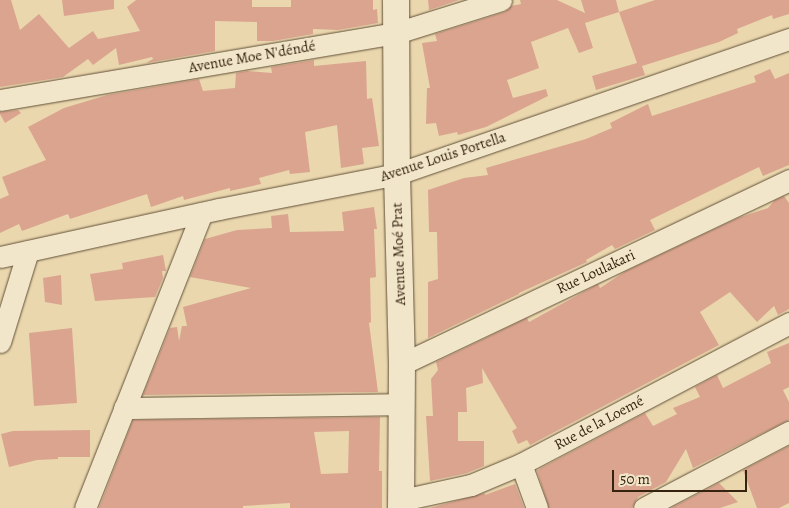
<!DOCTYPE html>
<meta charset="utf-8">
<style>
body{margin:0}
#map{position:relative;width:789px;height:508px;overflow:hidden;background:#ead7ae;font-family:Alegreya,serif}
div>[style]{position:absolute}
.building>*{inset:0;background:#dba48f}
.roads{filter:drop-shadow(0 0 1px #625037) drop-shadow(0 0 1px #625037)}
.minor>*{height:21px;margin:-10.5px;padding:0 10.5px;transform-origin:10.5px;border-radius:10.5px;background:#f1e5ca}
.tertiary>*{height:26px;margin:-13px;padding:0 13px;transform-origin:13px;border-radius:13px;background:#f1e5ca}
span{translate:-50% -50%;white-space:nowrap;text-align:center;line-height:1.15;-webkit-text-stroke:4px #f1e5ca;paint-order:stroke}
.street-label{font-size:15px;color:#35230f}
.scale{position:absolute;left:612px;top:470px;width:135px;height:22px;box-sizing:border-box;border:2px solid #35230f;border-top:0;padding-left:6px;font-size:15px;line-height:18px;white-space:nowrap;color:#35230f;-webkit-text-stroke:4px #f1e5ca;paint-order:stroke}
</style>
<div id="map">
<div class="building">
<div style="clip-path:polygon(0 0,11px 0,20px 30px,39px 14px,69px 48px,93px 31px,98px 39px,140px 31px,127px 7px,136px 0,252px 0,252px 7px,291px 7px,291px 0,373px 0,373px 10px,377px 9px,378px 23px,338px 30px,313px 29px,313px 34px,273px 41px,257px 41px,257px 22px,215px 21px,215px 51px,146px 63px,153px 59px,152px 57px,119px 65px,116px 48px,93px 65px,88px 59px,63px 77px,0 87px)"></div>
<div style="clip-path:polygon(62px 0,114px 0,114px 9px,64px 16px)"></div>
<div style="clip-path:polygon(428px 0,459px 0,429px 10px)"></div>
<div style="clip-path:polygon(520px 0,557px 0,585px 13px,581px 0,616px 0,619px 12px,655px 0,789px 0,789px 14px,773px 19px,772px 15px,737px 29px,738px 33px,719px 42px,642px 66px,645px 75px,596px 90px,592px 76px,637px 63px,619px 12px,585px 23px,593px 48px,579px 53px,568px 28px,531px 42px,539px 68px,507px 80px,513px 98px,546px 89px,548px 96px,486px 127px,458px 135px,457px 132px,439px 136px,436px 123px,426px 124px,427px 88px,430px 88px,422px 43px,437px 41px,435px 34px,505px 12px,511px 6px,521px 4px)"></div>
<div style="clip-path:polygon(314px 60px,314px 66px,366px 61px,367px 99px,372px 98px,379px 146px,362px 148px,364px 164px,341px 168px,337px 125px,305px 132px,310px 172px,290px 174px,289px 170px,259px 178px,261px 184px,230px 191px,230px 188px,184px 200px,183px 196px,151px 207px,147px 194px,70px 219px,68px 214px,22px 231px,19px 224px,0 233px,0 199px,9px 195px,2px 177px,46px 160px,28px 127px,64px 108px,107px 95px,199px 79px,203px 91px,235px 88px,236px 73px,247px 71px,272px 73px,271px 67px)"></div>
<div style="clip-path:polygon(770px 69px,775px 79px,789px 73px,789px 165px,763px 176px,759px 167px,650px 220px,655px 230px,615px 249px,612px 245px,586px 260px,587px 262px,519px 293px,519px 294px,428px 338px,428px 282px,438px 279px,437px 232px,429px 232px,428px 190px,464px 178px,488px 175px,486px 168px,586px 139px,612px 128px,610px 123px,648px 104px,652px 116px,756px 82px,754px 76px)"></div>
<div style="clip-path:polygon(18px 110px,21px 113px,5px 123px,0 114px,0 112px)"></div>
<div style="clip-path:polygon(784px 196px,789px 203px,789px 309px,778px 315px,774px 306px,757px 322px,730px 292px,700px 312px,719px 345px,530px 445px,527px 440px,518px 444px,512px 431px,517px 428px,482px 368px,483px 383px,466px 388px,467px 412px,458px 412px,458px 441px,484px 441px,484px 466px,467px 473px,430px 481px,426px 416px,433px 416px,431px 379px,438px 370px,436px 362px,527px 318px,529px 322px,598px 284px,600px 288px,626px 271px,738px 218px,768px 208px,775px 200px)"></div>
<div style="clip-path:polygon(374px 207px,377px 229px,374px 229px,376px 277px,370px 278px,371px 322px,369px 323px,378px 392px,143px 395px,170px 328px,177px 327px,179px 341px,182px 326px,187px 326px,183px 307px,251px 288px,190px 277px,205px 239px,237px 230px,272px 228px,271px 216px,288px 214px,290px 232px,344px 231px,342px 212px)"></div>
<div style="clip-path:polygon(163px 255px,166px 271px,162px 271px,163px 278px,155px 297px,95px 301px,90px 274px,123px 269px,122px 263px)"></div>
<div style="clip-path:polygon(61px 275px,62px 305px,45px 302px,43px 278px)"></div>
<div style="clip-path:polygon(72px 328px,77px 403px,34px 406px,29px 333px)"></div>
<div style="clip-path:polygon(789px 343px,789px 387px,783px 390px,789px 402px,789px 420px,693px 468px,686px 449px,666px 482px,638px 497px,632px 508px,549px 508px,537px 471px,541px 468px,645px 413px,653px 426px,677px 414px,673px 408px,700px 397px,695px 387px,717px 375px,723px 388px,771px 363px,767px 352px)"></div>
<div style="clip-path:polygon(evenodd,380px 417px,379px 471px,382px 471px,382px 508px,290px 508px,290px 503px,243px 506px,243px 508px,99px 508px,133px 420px,380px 417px,349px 431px,348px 473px,321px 474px,314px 432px,349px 431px)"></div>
<div style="clip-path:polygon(90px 430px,90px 457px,58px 457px,58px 459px,37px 460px,9px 467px,1px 434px,13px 431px)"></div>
<div style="clip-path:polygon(789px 446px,789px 503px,779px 508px,757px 508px,743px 470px)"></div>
<div style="clip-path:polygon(719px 483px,738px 502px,720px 508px,671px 508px)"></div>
<div style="clip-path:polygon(515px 484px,524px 508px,430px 508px,485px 493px,485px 495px)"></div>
</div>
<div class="roads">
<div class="minor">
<div style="left:0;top:100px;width:402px;rotate:-9.6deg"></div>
<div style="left:396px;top:33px;width:110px;rotate:-17.4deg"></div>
<div style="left:0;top:257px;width:224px;rotate:-12.4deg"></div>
<div style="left:219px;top:209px;width:181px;rotate:-11.1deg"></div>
<div style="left:397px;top:174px;width:415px;rotate:-19deg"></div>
<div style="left:0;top:342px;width:95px;rotate:-72.9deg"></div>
<div style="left:402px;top:364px;width:429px;rotate:-25.4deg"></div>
<div style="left:124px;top:408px;width:278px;rotate:-0.8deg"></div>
<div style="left:521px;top:464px;width:47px;rotate:70deg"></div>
<div style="left:402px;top:500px;width:71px;rotate:-12.3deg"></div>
<div style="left:471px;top:485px;width:54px;rotate:-22.8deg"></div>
<div style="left:521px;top:464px;width:303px;rotate:-27.7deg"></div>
<div style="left:85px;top:508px;width:317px;rotate:-68.4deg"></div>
<div style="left:644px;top:508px;width:164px;rotate:-27.7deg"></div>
</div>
<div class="tertiary">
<div style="left:396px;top:0;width:174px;rotate:89.7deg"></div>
<div style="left:397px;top:174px;width:190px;rotate:88.5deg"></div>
<div style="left:402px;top:364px;width:144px;rotate:90.4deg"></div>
</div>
</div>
<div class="street-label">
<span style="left:252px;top:57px;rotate:-10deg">Avenue Moe N'déndé</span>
<span style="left:443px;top:157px;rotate:-18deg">Avenue Louis Portella</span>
<span style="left:399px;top:254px;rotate:-92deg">Avenue Moé Prat</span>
<span style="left:596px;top:272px;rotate:-25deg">Rue Loulakari</span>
<span style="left:599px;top:423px;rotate:-28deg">Rue de la Loemé</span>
</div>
<div class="scale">50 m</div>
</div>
